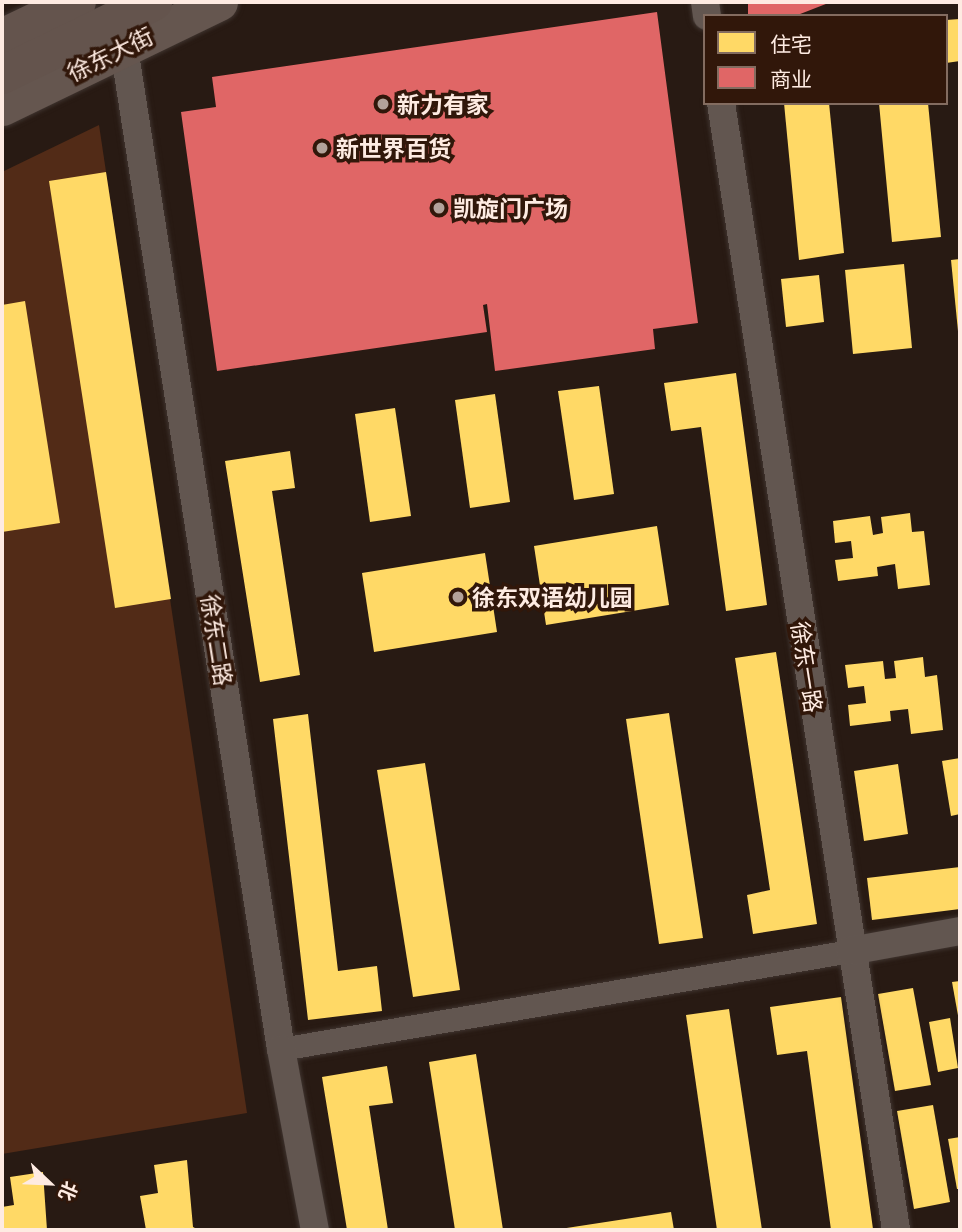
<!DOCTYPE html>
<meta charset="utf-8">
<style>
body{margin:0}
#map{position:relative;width:962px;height:1232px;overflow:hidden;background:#281a13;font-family:"Exo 2","Noto Sans SC",sans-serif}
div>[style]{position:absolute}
.green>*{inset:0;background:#522b17}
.homes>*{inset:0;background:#ffd966}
.shops>*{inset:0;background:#e06666}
.roads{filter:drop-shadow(0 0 2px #3f342f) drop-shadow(0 0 2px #3f342f)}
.minor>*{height:23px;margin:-11.5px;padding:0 11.5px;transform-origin:11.5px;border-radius:11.5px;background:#625650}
.tertiary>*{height:28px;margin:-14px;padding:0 14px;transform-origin:14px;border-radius:14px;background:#625650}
.primary>*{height:37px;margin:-18.5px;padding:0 18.5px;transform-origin:18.5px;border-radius:18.5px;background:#65564f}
.trunk>*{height:38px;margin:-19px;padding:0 19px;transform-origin:19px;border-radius:19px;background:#64544d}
.dots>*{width:19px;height:19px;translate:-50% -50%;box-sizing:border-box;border:4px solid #31170a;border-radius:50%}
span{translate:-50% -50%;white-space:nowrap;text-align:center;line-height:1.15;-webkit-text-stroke:7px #31170a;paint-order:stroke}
.street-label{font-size:23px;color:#feebe2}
.poi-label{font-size:23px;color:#feebe2;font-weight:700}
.left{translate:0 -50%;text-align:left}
.frame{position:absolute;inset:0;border:4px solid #feebe2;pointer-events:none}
.legend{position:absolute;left:703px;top:14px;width:245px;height:91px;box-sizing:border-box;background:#31170a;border:2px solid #836c60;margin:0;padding:9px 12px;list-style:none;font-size:21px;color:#feebe2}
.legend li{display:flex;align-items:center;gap:14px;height:35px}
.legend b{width:35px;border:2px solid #836c60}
.north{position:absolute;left:14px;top:1148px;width:70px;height:70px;-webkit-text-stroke:5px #31170a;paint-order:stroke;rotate:113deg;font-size:19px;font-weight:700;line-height:28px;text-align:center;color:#feebe2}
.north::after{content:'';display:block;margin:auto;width:24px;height:32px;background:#feebe2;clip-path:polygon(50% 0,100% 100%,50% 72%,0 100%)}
</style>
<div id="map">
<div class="green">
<div style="clip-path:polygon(99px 125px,247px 1113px,2px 1154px,2px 172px)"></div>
</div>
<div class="homes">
<div style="clip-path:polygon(960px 19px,960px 61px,946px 63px,946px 20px)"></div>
<div style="clip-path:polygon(784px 103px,829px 103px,844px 253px,799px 260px)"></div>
<div style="clip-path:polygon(879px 103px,928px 103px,941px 237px,892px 242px)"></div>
<div style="clip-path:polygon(106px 172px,171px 599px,115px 608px,49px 181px)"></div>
<div style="clip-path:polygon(960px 259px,960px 331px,958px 331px,951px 260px)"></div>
<div style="clip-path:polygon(904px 264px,912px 348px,853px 354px,845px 270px)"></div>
<div style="clip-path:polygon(819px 275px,824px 322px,786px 327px,781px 279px)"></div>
<div style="clip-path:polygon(25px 301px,60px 523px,2px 532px,2px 305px)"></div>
<div style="clip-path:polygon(736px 373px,767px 605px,726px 611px,701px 427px,671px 431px,664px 383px)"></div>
<div style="clip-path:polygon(599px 386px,614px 494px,574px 500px,558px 391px)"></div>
<div style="clip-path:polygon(495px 394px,510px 502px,470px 508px,455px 400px)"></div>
<div style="clip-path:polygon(395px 408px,411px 516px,370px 522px,355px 414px)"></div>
<div style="clip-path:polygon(290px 451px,295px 488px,272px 491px,300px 675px,260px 682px,225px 461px)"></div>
<div style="clip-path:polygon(910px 513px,912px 532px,924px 531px,930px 585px,898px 589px,895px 564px,877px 567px,878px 576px,838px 581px,835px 560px,853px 558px,851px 541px,835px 543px,833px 521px,870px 516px,873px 535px,883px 533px,881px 517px)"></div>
<div style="clip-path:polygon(657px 526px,669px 605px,546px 625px,534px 546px)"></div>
<div style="clip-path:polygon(485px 553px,497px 632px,374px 652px,362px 573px)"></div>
<div style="clip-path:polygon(776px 652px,817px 924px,753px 934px,747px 895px,770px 890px,735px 658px)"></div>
<div style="clip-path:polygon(923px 657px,925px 677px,937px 675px,943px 730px,911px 734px,908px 709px,890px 711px,891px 721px,850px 726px,848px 705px,866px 703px,864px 686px,848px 688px,845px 665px,883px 661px,885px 679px,896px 678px,894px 661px)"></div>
<div style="clip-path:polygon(669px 713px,703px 938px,659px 944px,626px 719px)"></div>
<div style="clip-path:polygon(308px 714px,338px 971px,377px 966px,382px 1011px,308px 1020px,273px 719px)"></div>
<div style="clip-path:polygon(960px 758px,960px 814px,951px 816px,942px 761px)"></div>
<div style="clip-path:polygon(425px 763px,460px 990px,413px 997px,377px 770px)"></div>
<div style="clip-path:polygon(898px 764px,908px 834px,864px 841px,854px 771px)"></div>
<div style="clip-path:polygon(960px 867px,960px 909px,872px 920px,867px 878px)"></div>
<div style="clip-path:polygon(960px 981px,960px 1020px,959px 1021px,952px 982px)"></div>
<div style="clip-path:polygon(913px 988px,931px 1085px,895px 1091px,878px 994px)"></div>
<div style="clip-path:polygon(841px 997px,873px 1229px,862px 1230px,831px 1230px,807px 1051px,777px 1055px,770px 1007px)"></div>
<div style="clip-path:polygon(729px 1009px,762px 1230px,717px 1230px,686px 1015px)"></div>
<div style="clip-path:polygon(950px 1018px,958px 1068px,938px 1072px,929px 1022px)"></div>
<div style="clip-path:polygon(476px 1054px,503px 1230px,455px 1230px,429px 1062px)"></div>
<div style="clip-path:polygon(387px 1066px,393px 1103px,369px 1106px,388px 1230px,347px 1230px,322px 1077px)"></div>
<div style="clip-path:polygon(933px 1105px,950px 1202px,914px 1209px,897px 1111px)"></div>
<div style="clip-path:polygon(960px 1137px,960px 1189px,957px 1189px,948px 1139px)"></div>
<div style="clip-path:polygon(187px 1160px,193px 1227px,199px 1230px,146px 1230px,140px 1196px,158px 1193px,154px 1165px)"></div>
<div style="clip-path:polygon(43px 1172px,47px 1230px,2px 1230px,2px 1207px,14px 1205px,10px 1177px)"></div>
<div style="clip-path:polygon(671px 1212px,674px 1230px,560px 1230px,560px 1229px)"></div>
</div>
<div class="shops">
<div style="clip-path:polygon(748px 2px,831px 2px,795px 16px,748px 16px)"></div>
<div style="clip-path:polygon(657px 12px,698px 323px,653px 329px,655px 349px,495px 371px,487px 304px,483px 305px,487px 332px,217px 371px,181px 112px,216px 107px,212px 77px)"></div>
</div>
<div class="roads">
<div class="minor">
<div style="left:281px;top:1049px;width:577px;rotate:-9.77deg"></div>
</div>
<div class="tertiary">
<div style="left:705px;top:2px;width:14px;rotate:82deg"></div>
<div style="left:124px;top:48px;width:1013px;rotate:81.09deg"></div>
<div style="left:281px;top:1049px;width:184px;rotate:79.4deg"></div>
<div style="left:721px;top:103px;width:1141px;rotate:81.17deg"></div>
<div style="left:850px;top:951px;width:112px;rotate:-10.3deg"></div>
</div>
<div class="primary">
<div style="left:2px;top:107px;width:241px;rotate:-25.8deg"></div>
</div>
<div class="trunk">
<div style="left:2px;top:38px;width:83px;rotate:-25.6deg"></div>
<div style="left:2px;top:75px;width:168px;rotate:-25.8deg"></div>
</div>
</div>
<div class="dots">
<div style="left:383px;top:104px;background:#b3a29a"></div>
<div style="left:322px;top:148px;background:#b3a29a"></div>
<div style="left:439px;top:208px;background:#b3a29a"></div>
<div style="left:458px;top:597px;background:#b3a29a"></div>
</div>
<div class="street-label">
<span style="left:110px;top:54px;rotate:-26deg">徐东大街</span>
<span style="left:217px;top:640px;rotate:81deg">徐东二路</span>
<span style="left:807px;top:667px;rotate:81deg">徐东一路</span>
</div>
<div class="poi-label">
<span class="left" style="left:397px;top:104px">新力有家</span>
<span class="left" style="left:336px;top:148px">新世界百货</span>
<span class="left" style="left:453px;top:208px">凯旋门广场</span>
<span class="left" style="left:472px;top:597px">徐东双语幼儿园</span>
</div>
<div class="frame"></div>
<ul class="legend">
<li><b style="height:19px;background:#ffd966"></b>住宅</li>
<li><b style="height:19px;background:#e06666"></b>商业</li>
</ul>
<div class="north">北</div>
</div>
